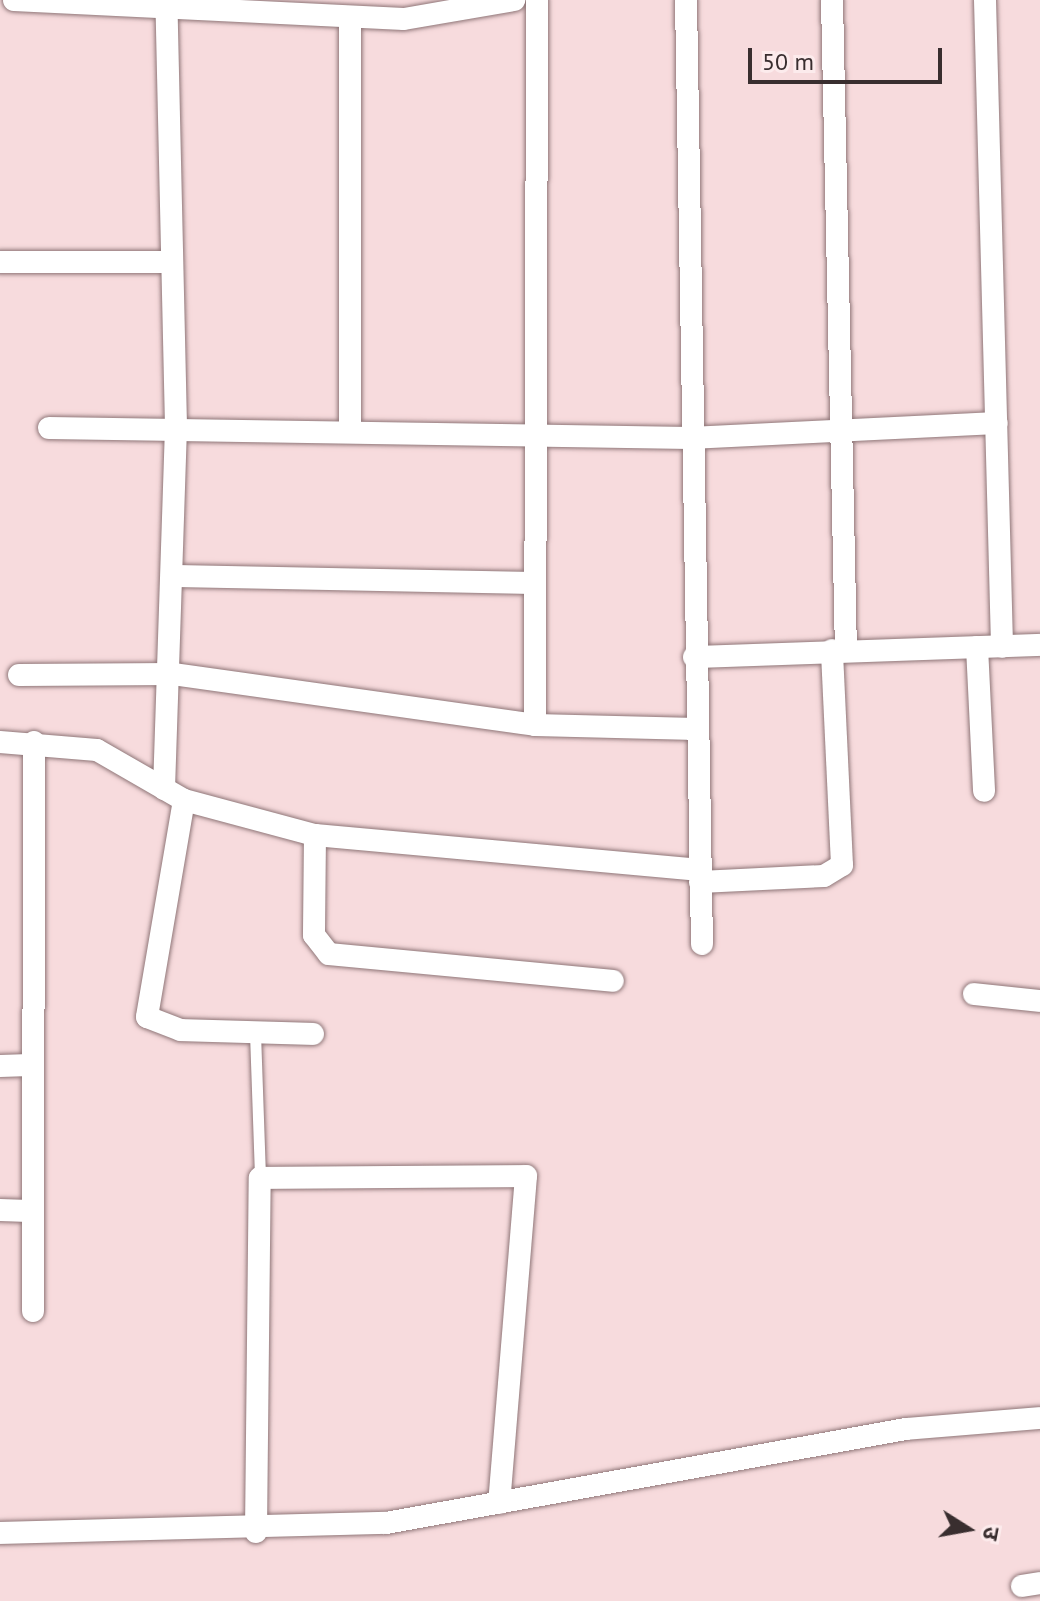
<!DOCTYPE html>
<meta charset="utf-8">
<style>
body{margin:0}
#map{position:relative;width:1040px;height:1601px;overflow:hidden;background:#f7dbdd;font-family:"PT Sans","Noto Sans Devanagari",sans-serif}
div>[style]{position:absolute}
.roads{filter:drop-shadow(0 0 2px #8f7678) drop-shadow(0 0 2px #8f7678)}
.lane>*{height:11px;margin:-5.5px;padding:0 5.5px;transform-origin:5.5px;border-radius:5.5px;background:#fff}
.street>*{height:22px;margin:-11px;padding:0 11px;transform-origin:11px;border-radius:11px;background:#fff}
span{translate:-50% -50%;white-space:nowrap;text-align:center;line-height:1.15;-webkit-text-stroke:6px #fcebec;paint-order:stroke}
.north{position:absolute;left:928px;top:1489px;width:80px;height:80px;-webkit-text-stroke:6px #fcebec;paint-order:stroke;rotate:101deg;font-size:22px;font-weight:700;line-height:32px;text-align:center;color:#392e2f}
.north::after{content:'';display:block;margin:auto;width:28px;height:36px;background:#392e2f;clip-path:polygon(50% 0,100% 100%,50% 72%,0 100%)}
.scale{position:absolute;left:748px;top:48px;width:194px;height:36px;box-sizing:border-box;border:4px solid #392e2f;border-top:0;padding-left:10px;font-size:24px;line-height:28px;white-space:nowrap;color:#392e2f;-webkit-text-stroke:6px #fcebec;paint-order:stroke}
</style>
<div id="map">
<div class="roads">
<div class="lane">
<div style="left:255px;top:1033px;width:145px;rotate:88deg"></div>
</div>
<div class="street">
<div style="left:14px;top:0;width:390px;rotate:2.8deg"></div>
<div style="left:404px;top:19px;width:112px;rotate:-9.8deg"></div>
<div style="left:686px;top:0;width:944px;rotate:89.03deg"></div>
<div style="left:832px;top:0;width:650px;rotate:88.77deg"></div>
<div style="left:985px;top:0;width:647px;rotate:88.49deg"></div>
<div style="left:0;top:262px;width:172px"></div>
<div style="left:49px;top:428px;width:641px;rotate:0.89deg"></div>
<div style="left:690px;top:438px;width:307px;rotate:-2.8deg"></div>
<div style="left:350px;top:432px;width:414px;rotate:-90deg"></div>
<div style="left:174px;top:576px;width:361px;rotate:1.1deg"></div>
<div style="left:977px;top:647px;width:144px;rotate:87.2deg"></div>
<div style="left:694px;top:657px;width:346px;rotate:-2deg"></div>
<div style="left:19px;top:675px;width:154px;rotate:-0.4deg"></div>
<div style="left:173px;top:674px;width:366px;rotate:8deg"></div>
<div style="left:535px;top:725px;width:161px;rotate:1.4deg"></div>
<div style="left:535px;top:725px;width:725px;rotate:-89.84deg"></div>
<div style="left:0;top:742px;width:97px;rotate:4.7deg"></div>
<div style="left:97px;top:750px;width:100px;rotate:29.9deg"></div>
<div style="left:184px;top:800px;width:136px;rotate:15deg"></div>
<div style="left:315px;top:835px;width:387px;rotate:5.2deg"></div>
<div style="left:164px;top:789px;width:363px;rotate:-88.1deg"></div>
<div style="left:176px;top:426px;width:426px;rotate:-91.3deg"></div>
<div style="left:184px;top:800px;width:220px;rotate:99.7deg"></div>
<div style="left:147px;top:1017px;width:36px;rotate:21deg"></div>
<div style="left:181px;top:1030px;width:132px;rotate:1.7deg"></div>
<div style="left:315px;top:835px;width:100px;rotate:90.6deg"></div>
<div style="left:314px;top:935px;width:24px;rotate:52deg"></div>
<div style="left:329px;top:954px;width:285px;rotate:5.4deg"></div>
<div style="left:700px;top:882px;width:124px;rotate:-2.8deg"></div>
<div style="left:824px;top:876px;width:21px;rotate:-31deg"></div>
<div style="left:842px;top:865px;width:215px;rotate:-92.7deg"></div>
<div style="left:974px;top:994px;width:66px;rotate:6.1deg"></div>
<div style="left:0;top:1066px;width:30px;rotate:-2deg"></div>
<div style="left:0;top:1210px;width:29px;rotate:2deg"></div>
<div style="left:33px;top:1311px;width:569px;rotate:-89.9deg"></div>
<div style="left:256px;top:1532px;width:354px;rotate:-89.4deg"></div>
<div style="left:260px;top:1178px;width:266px;rotate:-0.4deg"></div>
<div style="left:526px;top:1176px;width:328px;rotate:94.7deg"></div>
<div style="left:0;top:1533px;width:386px;rotate:-1.5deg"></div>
<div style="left:386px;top:1523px;width:528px;rotate:-10.25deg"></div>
<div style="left:906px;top:1429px;width:134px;rotate:-4.7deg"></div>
<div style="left:1022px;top:1586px;width:18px;rotate:-9deg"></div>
</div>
</div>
<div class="north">उ</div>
<div class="scale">50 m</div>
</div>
